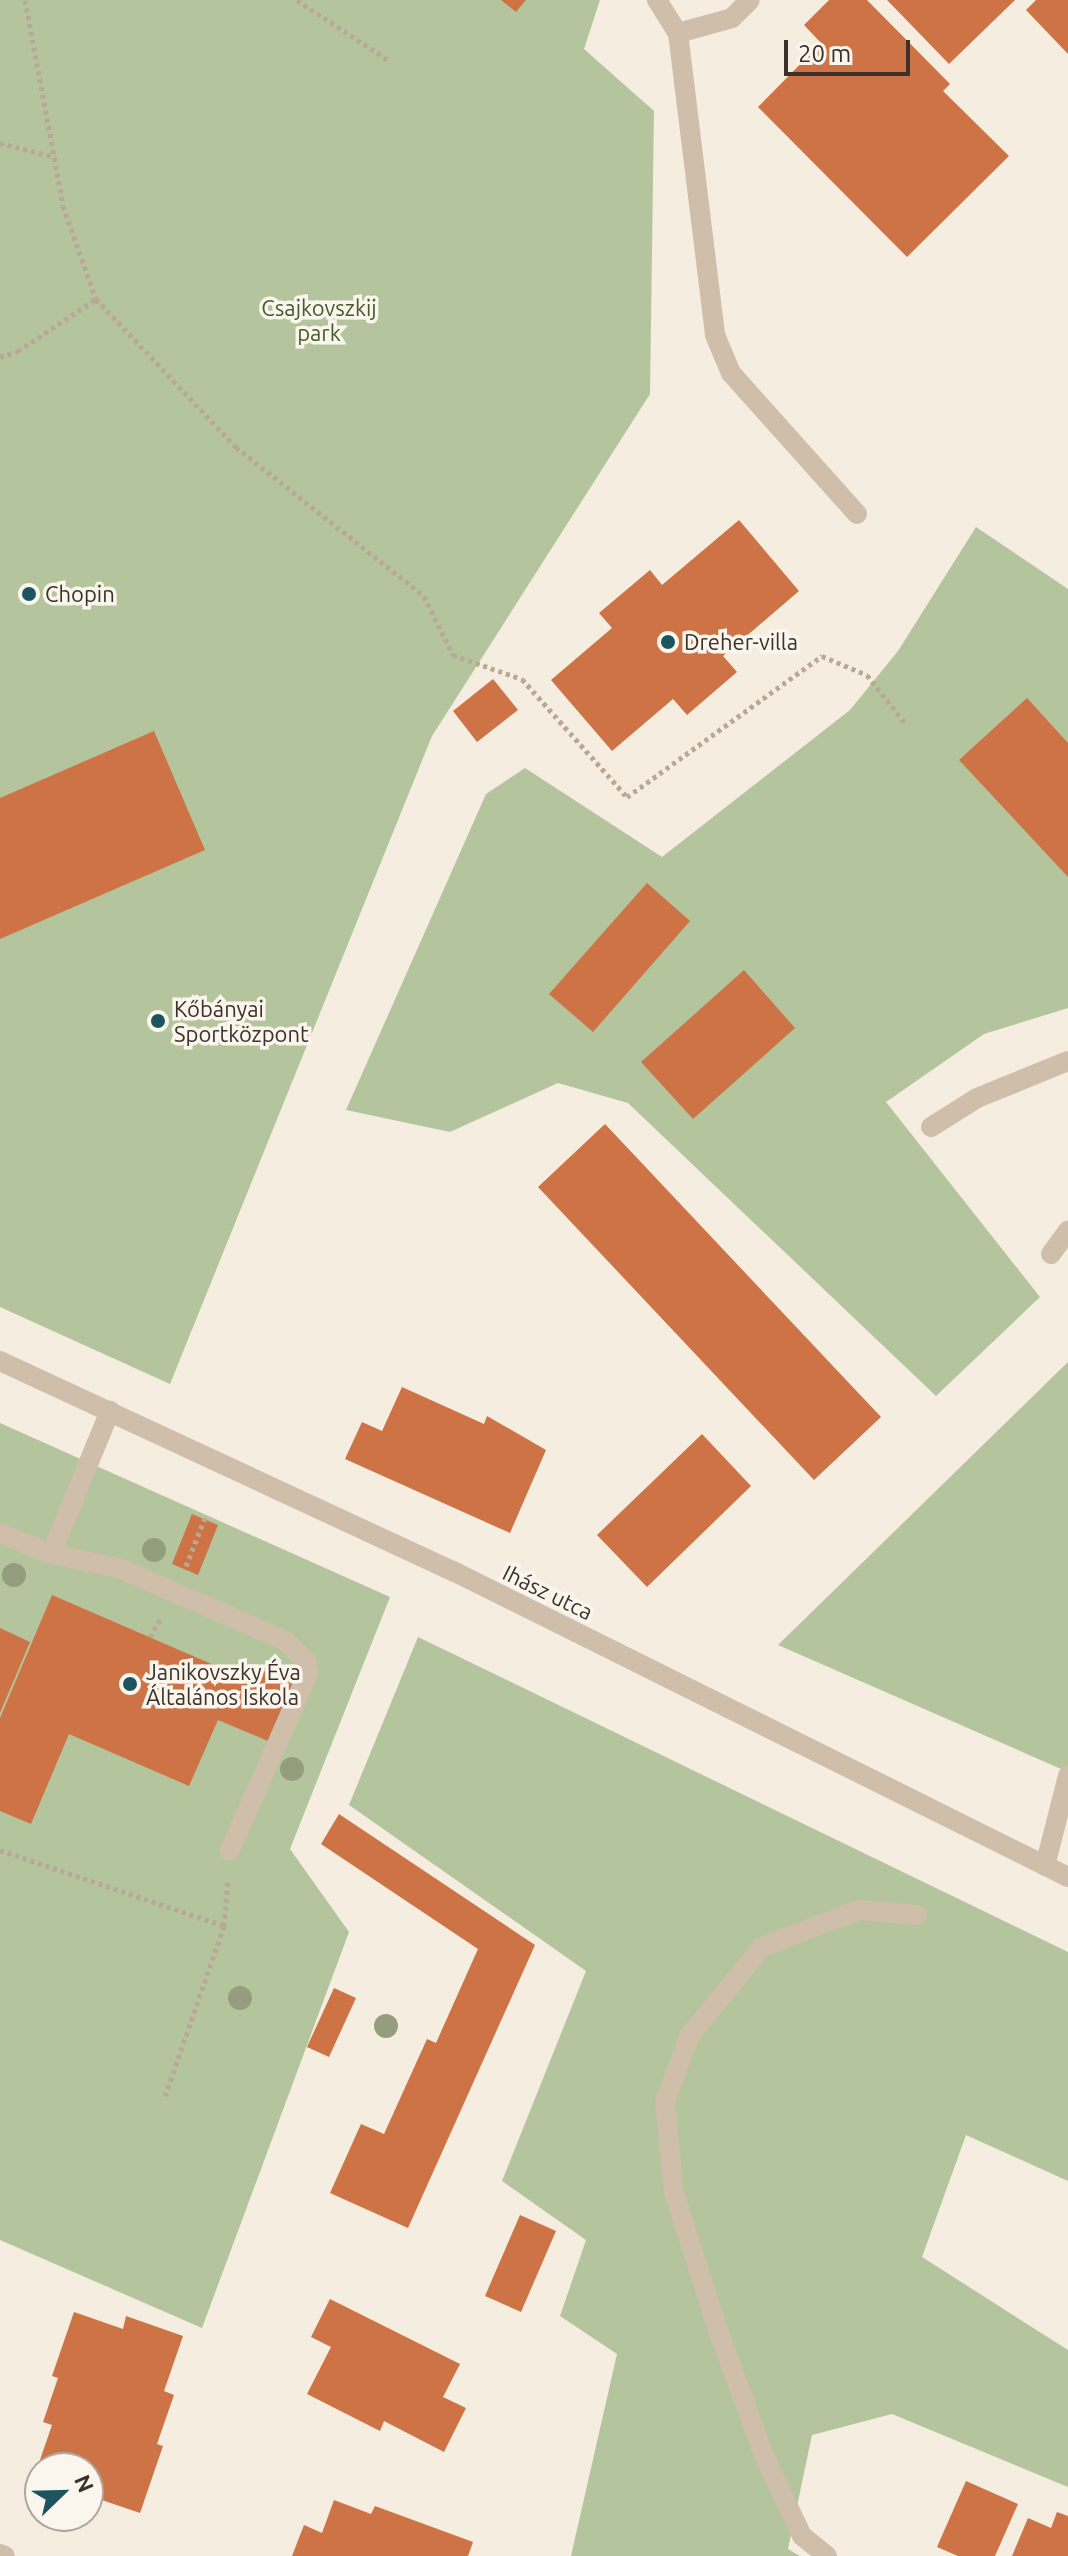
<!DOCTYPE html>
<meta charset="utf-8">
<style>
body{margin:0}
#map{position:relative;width:1068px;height:2556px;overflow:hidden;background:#f5ede0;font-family:Ubuntu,sans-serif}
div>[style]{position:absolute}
.green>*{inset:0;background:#b4c59e}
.building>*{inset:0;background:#cd7345}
.path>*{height:5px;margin-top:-2.5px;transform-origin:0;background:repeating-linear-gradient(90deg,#baa894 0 4px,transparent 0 8px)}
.lane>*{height:20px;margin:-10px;padding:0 10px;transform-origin:10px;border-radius:10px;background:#cebeaa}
.street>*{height:20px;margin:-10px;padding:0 10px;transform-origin:10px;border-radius:10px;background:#cebeaa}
.trees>*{width:24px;height:24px;margin:-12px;border-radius:50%;background:#949d7d}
.dots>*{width:22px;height:22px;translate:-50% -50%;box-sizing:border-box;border:4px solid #fbf6ed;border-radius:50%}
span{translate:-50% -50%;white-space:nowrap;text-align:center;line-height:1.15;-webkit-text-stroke:7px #fbf6ed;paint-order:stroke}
.park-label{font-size:22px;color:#455b2c}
.poi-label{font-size:22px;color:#3b312a}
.left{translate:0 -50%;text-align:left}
.street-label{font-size:22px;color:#3b312a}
.north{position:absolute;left:24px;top:2452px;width:80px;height:80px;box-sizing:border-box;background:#fbf6ed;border:2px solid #aea79f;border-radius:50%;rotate:67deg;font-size:22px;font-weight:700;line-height:32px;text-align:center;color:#3b312a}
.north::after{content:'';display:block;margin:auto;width:28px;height:36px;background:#1c5560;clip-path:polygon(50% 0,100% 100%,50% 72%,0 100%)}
.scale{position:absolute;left:784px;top:40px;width:126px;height:36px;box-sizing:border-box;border:4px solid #3b312a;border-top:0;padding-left:10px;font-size:24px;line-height:28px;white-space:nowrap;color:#3b312a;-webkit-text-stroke:6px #fbf6ed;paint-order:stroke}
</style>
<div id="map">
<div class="green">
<div style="clip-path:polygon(0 0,600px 0,584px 49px,654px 111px,650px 394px,432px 736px,170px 1384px,0 1307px)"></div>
<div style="clip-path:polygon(976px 527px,1068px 589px,1068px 1008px,984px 1034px,886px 1102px,1040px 1297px,936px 1396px,628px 1103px,558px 1083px,450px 1132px,346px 1110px,486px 794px,525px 768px,662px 857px,850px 710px,898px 651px)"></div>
<div style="clip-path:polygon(1068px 1362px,1068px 1772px,778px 1645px)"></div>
<div style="clip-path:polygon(0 1423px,390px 1597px,290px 1849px,349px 1932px,202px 2328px,0 2240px)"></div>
<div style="clip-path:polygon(418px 1637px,1068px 1952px,1068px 2181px,966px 2135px,922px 2257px,1068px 2350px,1068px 2487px,892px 2414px,812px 2435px,788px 2549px,800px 2556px,571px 2556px,617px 2354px,560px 2316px,586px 2240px,502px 2181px,586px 1971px,349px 1805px)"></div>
</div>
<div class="building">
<div style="clip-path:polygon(501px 0,526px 0,516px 12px)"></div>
<div style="clip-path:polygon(829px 0,867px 0,950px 84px,943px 91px,1009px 156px,907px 257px,758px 107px,821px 43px,804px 25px)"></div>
<div style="clip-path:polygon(887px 0,1015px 0,949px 64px)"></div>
<div style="clip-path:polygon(1036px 0,1068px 0,1068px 54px,1026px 10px)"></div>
<div style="clip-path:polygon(739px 520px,799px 591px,723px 656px,737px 672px,687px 715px,673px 699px,612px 751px,551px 680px,612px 628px,599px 613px,650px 570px,662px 585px)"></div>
<div style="clip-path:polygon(493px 679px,518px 710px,477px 742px,453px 711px)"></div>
<div style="clip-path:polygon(1027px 698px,1068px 743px,1068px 877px,959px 760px)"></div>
<div style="clip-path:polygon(154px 731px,205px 850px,0 939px,0 798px)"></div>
<div style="clip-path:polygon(647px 883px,690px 921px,593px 1032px,549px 994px)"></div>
<div style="clip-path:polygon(744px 970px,795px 1028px,693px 1119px,641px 1062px)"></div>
<div style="clip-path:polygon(605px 1124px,881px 1417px,814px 1480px,538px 1187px)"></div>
<div style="clip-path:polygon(402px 1387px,484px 1424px,487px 1416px,546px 1450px,510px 1533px,345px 1459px,362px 1422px,382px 1431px)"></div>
<div style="clip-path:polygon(702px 1434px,751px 1486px,647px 1587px,597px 1535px)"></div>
<div style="clip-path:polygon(192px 1514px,218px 1525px,198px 1575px,172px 1564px)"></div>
<div style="clip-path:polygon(52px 1595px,237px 1675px,243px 1662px,292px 1684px,268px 1741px,218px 1720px,189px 1786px,69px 1734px,31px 1824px,0 1811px,0 1718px)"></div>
<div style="clip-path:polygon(0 1628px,30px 1642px,0 1713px)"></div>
<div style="clip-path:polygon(339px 1814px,535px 1945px,408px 2228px,330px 2193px,361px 2124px,384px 2134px,427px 2039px,436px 2043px,478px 1949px,321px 1844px)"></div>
<div style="clip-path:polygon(334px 1988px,356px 1998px,329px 2057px,307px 2047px)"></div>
<div style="clip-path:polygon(520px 2215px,556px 2231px,521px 2312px,485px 2296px)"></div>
<div style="clip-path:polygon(330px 2299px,460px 2364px,443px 2397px,466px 2408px,444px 2452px,384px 2421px,380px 2431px,307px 2394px,331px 2347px,311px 2337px)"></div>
<div style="clip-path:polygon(74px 2312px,123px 2329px,126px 2316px,183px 2336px,164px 2391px,174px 2395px,157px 2444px,163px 2446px,140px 2513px,96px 2498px,88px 2509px,88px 2468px,40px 2468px,40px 2493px,30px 2489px,52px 2425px,43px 2422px,58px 2378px,52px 2376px)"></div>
<div style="clip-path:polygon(966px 2481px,1018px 2504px,995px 2556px,958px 2556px,937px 2547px)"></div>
<div style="clip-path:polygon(334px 2500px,371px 2514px,375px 2506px,473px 2542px,468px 2556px,292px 2556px,304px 2525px,322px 2533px)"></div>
<div style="clip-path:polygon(1057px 2512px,1068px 2516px,1068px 2556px,1012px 2556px,1028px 2518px,1051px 2528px)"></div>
</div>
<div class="path">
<div style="left:25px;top:0;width:209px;rotate:79.5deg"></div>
<div style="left:63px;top:206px;width:99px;rotate:70.5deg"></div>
<div style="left:96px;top:299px;width:204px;rotate:46.6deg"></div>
<div style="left:236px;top:447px;width:240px;rotate:38.4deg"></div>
<div style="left:424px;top:596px;width:66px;rotate:63.8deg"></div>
<div style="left:453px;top:655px;width:73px;rotate:19.2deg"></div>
<div style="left:522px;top:679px;width:158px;rotate:48.3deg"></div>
<div style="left:627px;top:797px;width:241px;rotate:-35.9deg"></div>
<div style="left:822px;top:656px;width:49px;rotate:22.9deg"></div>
<div style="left:867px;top:675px;width:61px;rotate:51.6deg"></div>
<div style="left:297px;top:0;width:109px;rotate:33.4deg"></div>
<div style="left:0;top:143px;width:57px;rotate:14.3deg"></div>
<div style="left:0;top:357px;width:19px;rotate:-18deg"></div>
<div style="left:18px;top:351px;width:94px;rotate:-33.7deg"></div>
<div style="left:186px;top:1566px;width:55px;rotate:-68.6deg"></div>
<div style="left:150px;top:1637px;width:22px;rotate:-60deg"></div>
<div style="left:0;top:1850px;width:237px;rotate:18.7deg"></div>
<div style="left:224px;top:1926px;width:180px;rotate:109.1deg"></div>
<div style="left:224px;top:1926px;width:47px;rotate:-85.1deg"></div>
</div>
<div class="lane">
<div style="left:657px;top:0;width:39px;rotate:58deg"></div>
<div style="left:678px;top:33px;width:304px;rotate:83deg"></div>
<div style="left:715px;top:335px;width:41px;rotate:67.2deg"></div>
<div style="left:731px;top:373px;width:189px;rotate:48.2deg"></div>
<div style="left:678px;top:33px;width:56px;rotate:-15.5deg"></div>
<div style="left:732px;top:18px;width:25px;rotate:-45deg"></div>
<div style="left:931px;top:1127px;width:54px;rotate:-32.2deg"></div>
<div style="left:977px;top:1098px;width:98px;rotate:-22.1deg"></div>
<div style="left:1051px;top:1254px;width:29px;rotate:-54deg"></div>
<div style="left:0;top:1533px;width:55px;rotate:22.4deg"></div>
<div style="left:51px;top:1554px;width:155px;rotate:-67.6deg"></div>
<div style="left:51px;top:1554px;width:69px;rotate:11.6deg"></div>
<div style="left:119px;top:1568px;width:182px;rotate:23.6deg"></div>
<div style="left:286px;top:1641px;width:28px;rotate:45deg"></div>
<div style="left:306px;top:1661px;width:13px;rotate:81deg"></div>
<div style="left:308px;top:1674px;width:193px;rotate:113.9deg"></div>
<div style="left:1045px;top:1866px;width:93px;rotate:-75.7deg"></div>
<div style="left:827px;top:2556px;width:32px;rotate:-141deg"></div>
<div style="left:802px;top:2536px;width:86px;rotate:-115.4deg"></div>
<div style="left:765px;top:2458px;width:136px;rotate:-110.2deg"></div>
<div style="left:718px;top:2330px;width:144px;rotate:-107.8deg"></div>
<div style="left:674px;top:2193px;width:92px;rotate:-95.6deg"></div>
<div style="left:665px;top:2101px;width:71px;rotate:-69.3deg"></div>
<div style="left:690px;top:2035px;width:114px;rotate:-50.7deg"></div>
<div style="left:762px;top:1947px;width:104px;rotate:-20.9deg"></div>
<div style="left:859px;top:1910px;width:58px;rotate:4.9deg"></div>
</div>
<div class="street">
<div style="left:0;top:1361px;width:499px;rotate:24.9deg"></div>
<div style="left:453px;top:1571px;width:687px;rotate:26.45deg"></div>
<div style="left:0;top:2554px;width:5px;rotate:22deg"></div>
</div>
<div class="trees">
<div style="left:154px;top:1550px"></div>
<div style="left:14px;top:1575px"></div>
<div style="left:292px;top:1769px"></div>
<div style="left:240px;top:1998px"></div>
<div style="left:386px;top:2026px"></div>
</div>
<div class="dots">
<div style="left:29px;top:594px;background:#1c5560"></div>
<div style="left:668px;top:642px;background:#1c5560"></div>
<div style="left:158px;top:1021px;background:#1c5560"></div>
<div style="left:130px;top:1684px;background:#1c5560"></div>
</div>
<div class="park-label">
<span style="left:319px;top:320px">Csajkovszkij<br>park</span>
</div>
<div class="poi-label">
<span class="left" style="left:45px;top:594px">Chopin</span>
<span class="left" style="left:684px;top:642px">Dreher-villa</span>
<span class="left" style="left:174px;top:1021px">Kőbányai<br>Sportközpont</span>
<span class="left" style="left:146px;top:1684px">Janikovszky Éva<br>Általános Iskola</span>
</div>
<div class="street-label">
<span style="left:548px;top:1592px;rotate:26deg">Ihász utca</span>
</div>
<div class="north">N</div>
<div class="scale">20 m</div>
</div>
